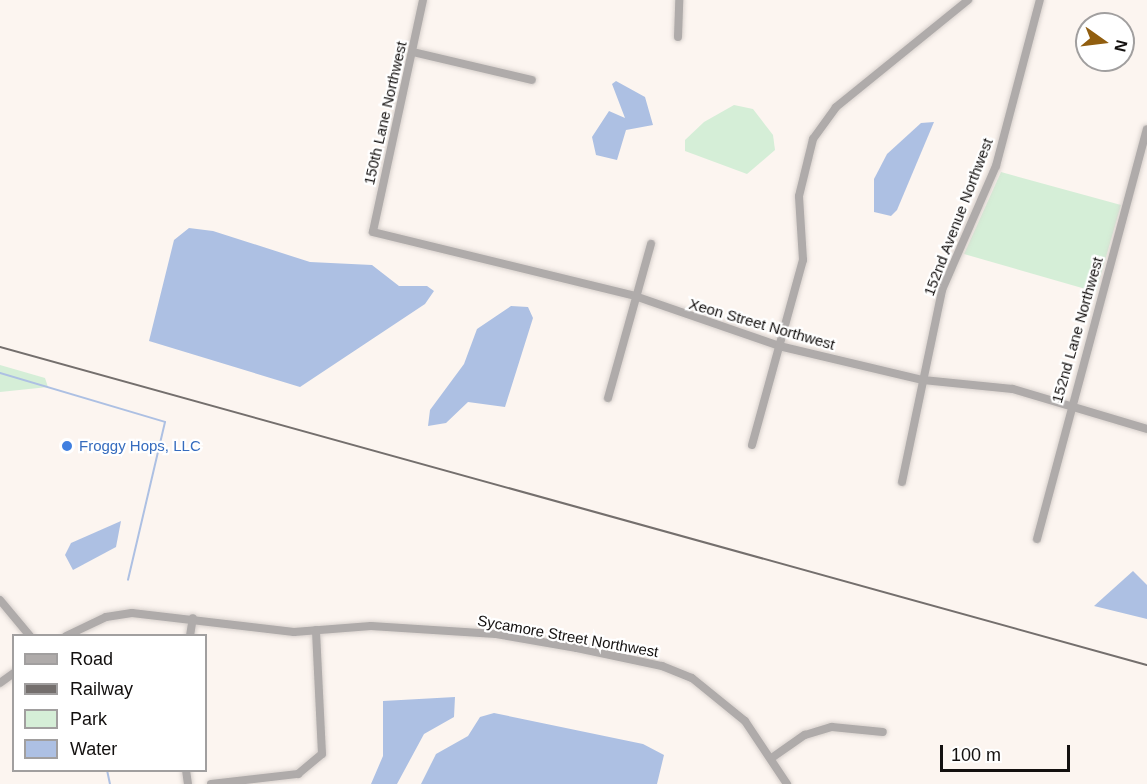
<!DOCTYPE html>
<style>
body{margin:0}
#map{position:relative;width:1147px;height:784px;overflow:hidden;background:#fcf5f0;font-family:Helvetica,sans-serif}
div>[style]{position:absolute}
.green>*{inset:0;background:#d5eed7}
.water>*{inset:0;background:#adc0e3}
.stream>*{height:2px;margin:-1px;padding:0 1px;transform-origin:1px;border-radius:1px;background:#adc0e3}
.roads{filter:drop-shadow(0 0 2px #d7d0cc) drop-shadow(0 0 2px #d7d0cc)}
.minor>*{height:8px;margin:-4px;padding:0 4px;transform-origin:4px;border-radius:4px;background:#afabaa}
.rail>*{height:2px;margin:-1px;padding:0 1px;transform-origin:1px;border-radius:1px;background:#746f6d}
.dots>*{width:16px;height:16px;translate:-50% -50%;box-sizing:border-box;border:3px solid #fff;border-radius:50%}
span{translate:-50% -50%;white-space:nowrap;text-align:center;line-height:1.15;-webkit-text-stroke:4.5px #fff;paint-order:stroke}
.street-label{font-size:15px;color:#13100f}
.shop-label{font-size:15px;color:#366cbe}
.left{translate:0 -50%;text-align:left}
.legend{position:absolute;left:12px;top:634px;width:195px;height:138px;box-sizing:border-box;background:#fff;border:2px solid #a19f9f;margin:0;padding:8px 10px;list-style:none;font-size:18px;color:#13100f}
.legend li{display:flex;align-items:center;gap:12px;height:30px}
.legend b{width:30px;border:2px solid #a19f9f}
.north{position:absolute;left:1075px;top:12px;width:60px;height:60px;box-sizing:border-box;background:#fff;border:2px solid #a19f9f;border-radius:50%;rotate:104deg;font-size:16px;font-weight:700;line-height:24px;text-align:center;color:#13100f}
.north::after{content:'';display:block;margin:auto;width:21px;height:27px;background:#915e0f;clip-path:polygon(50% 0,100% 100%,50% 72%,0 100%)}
.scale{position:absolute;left:940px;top:745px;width:130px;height:27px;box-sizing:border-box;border:3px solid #13100f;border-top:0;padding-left:8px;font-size:18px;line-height:21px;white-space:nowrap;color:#13100f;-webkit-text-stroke:4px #fff;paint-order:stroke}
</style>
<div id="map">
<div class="green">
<div style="clip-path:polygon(734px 105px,753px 109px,773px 135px,775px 150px,747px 174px,685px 151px,685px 140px,704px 122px)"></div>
<div style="clip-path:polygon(1001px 172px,1121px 205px,1096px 292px,964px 254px)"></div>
<div style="clip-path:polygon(0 365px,45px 378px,48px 387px,0 392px)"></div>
</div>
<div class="water">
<div style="clip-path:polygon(616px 81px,645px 97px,653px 125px,626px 130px,617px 160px,596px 155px,592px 137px,609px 111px,625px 118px,612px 84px)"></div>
<div style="clip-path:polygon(934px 122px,897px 210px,891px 216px,874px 212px,874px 179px,887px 154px,921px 123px)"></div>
<div style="clip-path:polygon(189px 228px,213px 231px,310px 262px,372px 265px,399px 286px,427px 286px,434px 291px,425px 304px,300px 387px,149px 341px,174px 240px)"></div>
<div style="clip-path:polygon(511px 306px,528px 307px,533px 318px,505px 407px,468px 402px,446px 423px,428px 426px,430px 410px,464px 364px,477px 329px)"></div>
<div style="clip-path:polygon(121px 521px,116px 547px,73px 570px,65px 555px,71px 543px)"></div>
<div style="clip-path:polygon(1133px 571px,1147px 585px,1147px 619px,1094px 606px)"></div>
<div style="clip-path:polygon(455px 697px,454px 717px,424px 734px,397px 784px,371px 784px,383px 756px,383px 701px)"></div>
<div style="clip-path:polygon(494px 713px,643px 744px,664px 755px,657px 784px,421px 784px,436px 754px,468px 736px,480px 717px)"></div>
</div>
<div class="stream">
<div style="left:0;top:373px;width:172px;rotate:16.5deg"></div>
<div style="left:165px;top:422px;width:162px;rotate:103.2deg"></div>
<div style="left:107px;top:770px;width:14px;rotate:78deg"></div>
</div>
<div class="roads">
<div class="minor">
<div style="left:423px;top:0;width:237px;rotate:102.2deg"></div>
<div style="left:373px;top:232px;width:270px;rotate:13.7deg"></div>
<div style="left:635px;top:296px;width:152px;rotate:19.1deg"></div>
<div style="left:779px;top:346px;width:148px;rotate:13.3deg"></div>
<div style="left:923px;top:380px;width:90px;rotate:5.7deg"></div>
<div style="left:1013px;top:389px;width:140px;rotate:16.6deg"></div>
<div style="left:678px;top:37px;width:37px;rotate:-88deg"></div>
<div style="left:413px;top:52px;width:122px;rotate:13.2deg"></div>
<div style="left:608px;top:398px;width:160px;rotate:-74.4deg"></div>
<div style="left:752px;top:445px;width:192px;rotate:-74.6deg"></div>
<div style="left:803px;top:260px;width:64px;rotate:-93.6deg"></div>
<div style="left:799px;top:196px;width:59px;rotate:-76.2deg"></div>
<div style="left:813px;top:139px;width:39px;rotate:-54deg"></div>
<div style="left:836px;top:107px;width:170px;rotate:-39deg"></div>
<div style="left:902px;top:482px;width:196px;rotate:-78.2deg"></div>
<div style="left:942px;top:290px;width:135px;rotate:-66.5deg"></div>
<div style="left:996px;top:166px;width:172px;rotate:-75.2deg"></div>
<div style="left:1037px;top:539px;width:424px;rotate:-75deg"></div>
<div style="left:0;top:600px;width:47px;rotate:50.2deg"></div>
<div style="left:66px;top:636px;width:44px;rotate:-25.4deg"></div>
<div style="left:106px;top:617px;width:26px;rotate:-9deg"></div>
<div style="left:132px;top:613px;width:163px;rotate:6.7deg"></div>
<div style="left:294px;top:632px;width:77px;rotate:-4.5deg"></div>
<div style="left:371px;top:626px;width:125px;rotate:3.7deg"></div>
<div style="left:496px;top:634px;width:82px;rotate:9.8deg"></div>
<div style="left:577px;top:648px;width:87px;rotate:12deg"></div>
<div style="left:662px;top:666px;width:32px;rotate:22deg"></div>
<div style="left:692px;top:678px;width:68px;rotate:39.1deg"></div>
<div style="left:745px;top:721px;width:76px;rotate:56.3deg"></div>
<div style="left:190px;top:636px;width:18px;rotate:-81deg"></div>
<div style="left:0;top:683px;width:17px;rotate:-36deg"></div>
<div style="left:773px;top:757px;width:39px;rotate:-35deg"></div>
<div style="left:805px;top:735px;width:28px;rotate:-17deg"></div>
<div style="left:832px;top:727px;width:51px;rotate:5.6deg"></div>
<div style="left:186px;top:770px;width:14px;rotate:82deg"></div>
<div style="left:211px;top:784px;width:88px;rotate:-6.6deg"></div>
<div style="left:298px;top:774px;width:31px;rotate:-40deg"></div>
<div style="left:322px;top:754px;width:124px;rotate:-92.8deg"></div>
</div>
</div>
<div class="rail">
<div style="left:0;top:347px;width:1190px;rotate:15.5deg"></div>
</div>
<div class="dots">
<div style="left:67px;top:446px;background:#3f7fe0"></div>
</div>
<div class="street-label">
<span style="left:385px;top:113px;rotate:-77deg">150th Lane Northwest</span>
<span style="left:958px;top:217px;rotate:-69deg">152nd Avenue Northwest</span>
<span style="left:762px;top:324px;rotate:16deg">Xeon Street Northwest</span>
<span style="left:1077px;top:330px;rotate:-74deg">152nd Lane Northwest</span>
<span style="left:568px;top:636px;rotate:10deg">Sycamore Street Northwest</span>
</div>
<div class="shop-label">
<span class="left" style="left:79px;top:446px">Froggy Hops, LLC</span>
</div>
<ul class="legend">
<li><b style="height:8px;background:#afabaa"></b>Road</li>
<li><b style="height:8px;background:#746f6d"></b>Railway</li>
<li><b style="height:16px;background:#d5eed7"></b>Park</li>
<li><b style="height:16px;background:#adc0e3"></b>Water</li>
</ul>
<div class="north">N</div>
<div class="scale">100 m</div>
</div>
